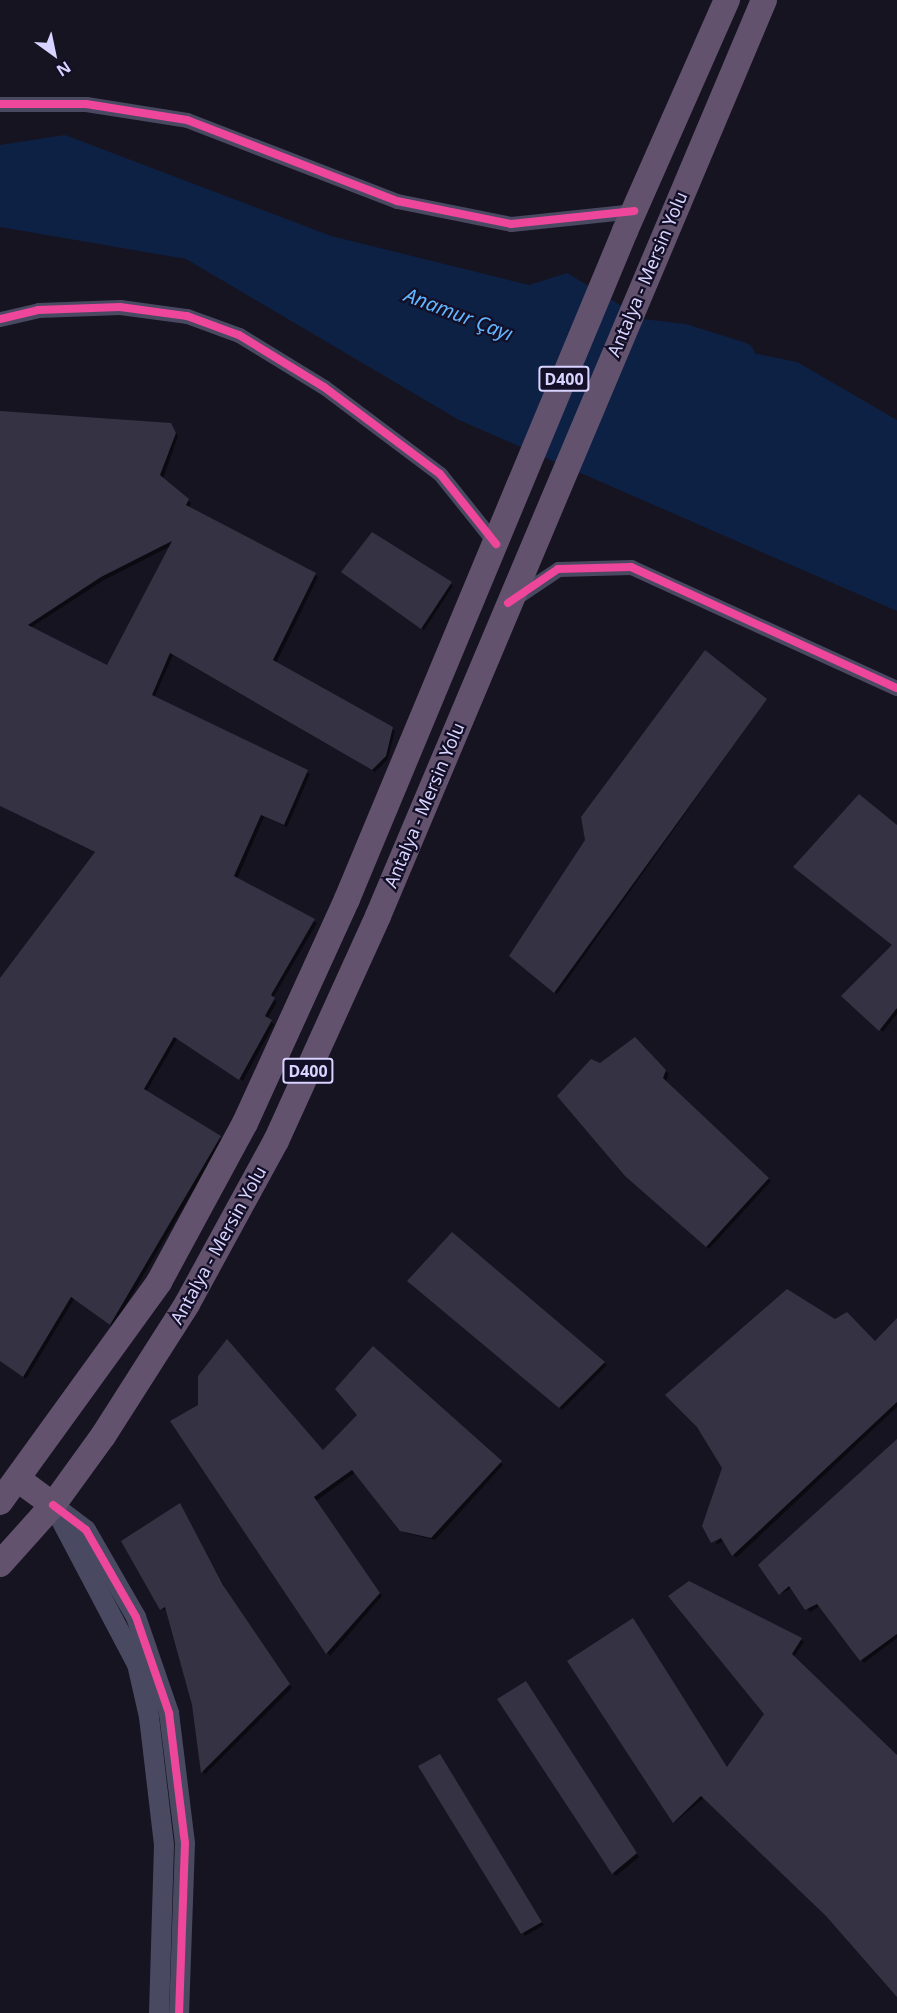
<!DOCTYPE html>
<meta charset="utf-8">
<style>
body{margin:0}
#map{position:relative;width:897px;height:2013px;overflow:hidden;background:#161421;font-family:"Noto Sans",sans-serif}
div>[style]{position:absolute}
.water>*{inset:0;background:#0d2144}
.shadow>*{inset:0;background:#0007}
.river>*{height:28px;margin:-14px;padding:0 14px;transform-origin:14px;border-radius:14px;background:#0d2144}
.building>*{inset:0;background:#343243}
.minor>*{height:15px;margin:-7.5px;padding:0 7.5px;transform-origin:7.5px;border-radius:7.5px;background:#4a4962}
.tertiary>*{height:20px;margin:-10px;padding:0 10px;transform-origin:10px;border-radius:10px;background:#4a4962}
.trunk>*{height:26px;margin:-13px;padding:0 13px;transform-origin:13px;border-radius:13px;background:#62526e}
.cycleway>*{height:8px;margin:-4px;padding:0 4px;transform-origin:4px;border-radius:4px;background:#ed469a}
span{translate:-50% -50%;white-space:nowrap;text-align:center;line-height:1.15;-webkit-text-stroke:4.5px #130f26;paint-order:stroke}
.shield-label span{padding:2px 4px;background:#130f26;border:2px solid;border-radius:4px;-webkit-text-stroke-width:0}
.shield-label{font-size:16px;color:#d9d4ff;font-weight:700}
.street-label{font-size:18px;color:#d9d4ff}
.water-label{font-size:20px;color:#62b6ff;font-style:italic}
.north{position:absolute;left:24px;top:24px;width:60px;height:60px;-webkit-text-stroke:4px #130f26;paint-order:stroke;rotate:147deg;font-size:16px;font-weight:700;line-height:24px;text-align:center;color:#d9d4ff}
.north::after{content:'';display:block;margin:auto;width:21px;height:27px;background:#d9d4ff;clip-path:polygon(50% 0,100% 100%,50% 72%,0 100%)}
</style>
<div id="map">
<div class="water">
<div style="clip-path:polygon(65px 135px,331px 236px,529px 285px,567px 273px,673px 337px,797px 362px,897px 420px,897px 611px,459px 420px,186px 259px,0 227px,0 145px)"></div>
</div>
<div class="shadow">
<div style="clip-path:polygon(evenodd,0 413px,173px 428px,178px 436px,163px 479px,191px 503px,189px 508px,318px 577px,276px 663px,395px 731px,388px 759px,375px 772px,173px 655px,154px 698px,310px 774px,287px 827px,264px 817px,237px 879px,317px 923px,273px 998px,277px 1002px,267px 1019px,274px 1024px,243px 1081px,177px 1039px,146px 1092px,223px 1140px,113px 1327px,74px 1299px,26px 1379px,0 1360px,0 980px,96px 853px,0 806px,0 413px,171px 546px,108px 667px,30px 628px,104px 580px,171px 546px)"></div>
<div style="clip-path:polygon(345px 575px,451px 584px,453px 586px,424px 630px)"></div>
<div style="clip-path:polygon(766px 700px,557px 994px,514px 958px)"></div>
<div style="clip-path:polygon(897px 827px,897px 1014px,883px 1032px,843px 996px,894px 945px)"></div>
<div style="clip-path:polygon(635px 1039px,669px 1074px,666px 1082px,771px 1181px,709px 1249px,626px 1175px)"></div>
<div style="clip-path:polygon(452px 1234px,607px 1365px,562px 1410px,411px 1284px)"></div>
<div style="clip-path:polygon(897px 1320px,897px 1407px,736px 1558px,724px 1541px,715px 1545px,835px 1321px,875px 1343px)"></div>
<div style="clip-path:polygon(373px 1348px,503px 1465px,435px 1540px,405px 1533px,356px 1472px,316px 1501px,382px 1596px,330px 1656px,172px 1421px,323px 1452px,359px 1415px)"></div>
<div style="clip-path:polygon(897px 1441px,897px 1638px,864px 1663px,820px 1606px,810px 1612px,792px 1588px,780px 1594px)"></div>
<div style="clip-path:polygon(182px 1508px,226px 1589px,292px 1688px,204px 1775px,194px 1705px,167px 1610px,161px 1609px)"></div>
<div style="clip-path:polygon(793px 1634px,804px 1642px,793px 1658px,897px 1757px,897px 1993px,828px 1916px,705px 1797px,675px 1822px,570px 1662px,728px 1769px,766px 1714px)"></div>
<div style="clip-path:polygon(526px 1683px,639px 1857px,616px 1876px,613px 1873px)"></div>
<div style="clip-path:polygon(440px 1756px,544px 1925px,525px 1936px,523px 1933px)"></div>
</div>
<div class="river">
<div style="left:634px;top:332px;width:50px;rotate:6.8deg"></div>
<div style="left:684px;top:338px;width:60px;rotate:17.5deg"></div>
</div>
<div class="building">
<div style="clip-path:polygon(evenodd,0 411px,171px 423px,176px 433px,160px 475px,189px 499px,186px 505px,316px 573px,273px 660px,393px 727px,386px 756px,372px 770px,170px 653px,152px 695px,308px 770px,284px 825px,261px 815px,234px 876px,315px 919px,271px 995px,275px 998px,265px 1016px,272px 1020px,239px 1080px,174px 1037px,144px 1089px,221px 1136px,110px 1325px,71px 1297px,23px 1377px,0 1361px,0 978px,95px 852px,0 806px,0 411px,172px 541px,107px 665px,28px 625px,101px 577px,172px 541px)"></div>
<div style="clip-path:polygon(372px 532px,452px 582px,421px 629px,341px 572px)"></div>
<div style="clip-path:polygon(705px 650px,767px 699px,554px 993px,509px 956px,585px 840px,581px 817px)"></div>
<div style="clip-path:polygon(859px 794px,897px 825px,897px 1008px,879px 1031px,841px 996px,892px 945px,793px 867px)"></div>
<div style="clip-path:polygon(635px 1037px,666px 1070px,663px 1078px,769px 1178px,706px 1247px,625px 1176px,557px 1096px,591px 1059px,600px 1063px)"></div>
<div style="clip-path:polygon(452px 1232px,605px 1362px,559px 1408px,407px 1281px)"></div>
<div style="clip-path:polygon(787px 1289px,835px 1319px,847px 1312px,875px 1341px,897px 1318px,897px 1402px,732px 1556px,721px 1538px,711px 1543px,702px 1526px,722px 1468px,697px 1427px,665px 1395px)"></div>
<div style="clip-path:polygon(227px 1339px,323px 1450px,357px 1415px,335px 1389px,373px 1346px,502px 1461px,431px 1538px,400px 1531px,352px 1470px,314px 1497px,380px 1593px,326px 1654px,170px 1421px,198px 1405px,198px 1376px)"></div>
<div style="clip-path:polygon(897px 1439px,897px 1634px,860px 1661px,817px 1604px,805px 1610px,789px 1586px,779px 1595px,758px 1565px)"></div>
<div style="clip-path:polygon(180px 1503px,223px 1585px,290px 1684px,201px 1773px,192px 1705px,165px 1607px,160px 1610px,121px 1541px)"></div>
<div style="clip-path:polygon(689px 1581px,802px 1638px,792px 1654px,897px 1755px,897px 1997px,826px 1916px,701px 1796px,673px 1823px,567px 1661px,633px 1618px,727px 1767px,764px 1714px,668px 1596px)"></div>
<div style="clip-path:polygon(526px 1681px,637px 1853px,612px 1874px,497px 1699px)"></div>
<div style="clip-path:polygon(440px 1754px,542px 1922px,521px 1934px,418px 1766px)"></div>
</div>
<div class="minor">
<div style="left:0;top:104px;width:86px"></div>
<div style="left:86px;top:104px;width:102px;rotate:9deg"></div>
<div style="left:187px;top:120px;width:225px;rotate:21.1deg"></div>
<div style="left:397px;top:201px;width:116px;rotate:11.4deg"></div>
<div style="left:511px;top:224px;width:124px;rotate:-6deg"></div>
<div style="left:0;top:319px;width:39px;rotate:-13deg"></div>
<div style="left:38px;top:310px;width:82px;rotate:-2.1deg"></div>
<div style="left:120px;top:307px;width:68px;rotate:7.7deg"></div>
<div style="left:187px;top:316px;width:55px;rotate:20.1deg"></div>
<div style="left:239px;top:335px;width:100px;rotate:31.5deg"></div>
<div style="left:324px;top:387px;width:145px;rotate:36.9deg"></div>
<div style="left:440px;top:474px;width:90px;rotate:51.3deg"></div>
<div style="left:515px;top:598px;width:52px;rotate:-34deg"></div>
<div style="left:558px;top:569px;width:73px;rotate:-1.6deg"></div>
<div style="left:631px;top:567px;width:292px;rotate:24.5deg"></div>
</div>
<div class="tertiary">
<div style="left:53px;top:1505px;width:41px;rotate:37.1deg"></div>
<div style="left:86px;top:1530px;width:100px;rotate:60.1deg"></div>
<div style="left:136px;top:1617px;width:102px;rotate:71deg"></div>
<div style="left:169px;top:1713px;width:131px;rotate:83deg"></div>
<div style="left:185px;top:1843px;width:170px;rotate:92deg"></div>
<div style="left:53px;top:1505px;width:180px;rotate:62.2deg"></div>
<div style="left:137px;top:1664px;width:54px;rotate:77.2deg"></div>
<div style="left:149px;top:1717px;width:129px;rotate:83.3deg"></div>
<div style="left:164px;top:1845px;width:168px;rotate:91.7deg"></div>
</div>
<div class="trunk">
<div style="left:19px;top:1480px;width:42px;rotate:36.3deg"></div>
<div style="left:0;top:1502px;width:271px;rotate:-54.1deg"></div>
<div style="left:159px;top:1282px;width:181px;rotate:-61.6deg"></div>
<div style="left:245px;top:1123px;width:246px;rotate:-65.5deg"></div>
<div style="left:347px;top:899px;width:724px;rotate:-67.4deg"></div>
<div style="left:625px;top:231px;width:253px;rotate:-66.2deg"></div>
<div style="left:0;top:1564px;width:79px;rotate:-48.1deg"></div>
<div style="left:53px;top:1505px;width:85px;rotate:-54.1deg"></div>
<div style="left:103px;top:1436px;width:156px;rotate:-57.5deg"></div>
<div style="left:187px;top:1304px;width:186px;rotate:-61.4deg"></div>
<div style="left:276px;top:1141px;width:247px;rotate:-65.6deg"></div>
<div style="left:378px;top:916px;width:994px;rotate:-67.15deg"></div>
</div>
<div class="cycleway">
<div style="left:0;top:104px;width:86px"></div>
<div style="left:86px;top:104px;width:102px;rotate:9deg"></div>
<div style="left:187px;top:120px;width:225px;rotate:21.1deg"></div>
<div style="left:397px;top:201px;width:116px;rotate:11.4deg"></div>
<div style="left:511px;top:224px;width:124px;rotate:-6deg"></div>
<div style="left:0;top:319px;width:39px;rotate:-13deg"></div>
<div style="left:38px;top:310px;width:82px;rotate:-2.1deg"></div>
<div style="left:120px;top:307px;width:68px;rotate:7.7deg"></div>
<div style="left:187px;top:316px;width:55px;rotate:20.1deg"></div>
<div style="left:239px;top:335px;width:100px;rotate:31.5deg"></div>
<div style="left:324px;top:387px;width:145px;rotate:36.9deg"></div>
<div style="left:440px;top:474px;width:90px;rotate:51.3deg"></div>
<div style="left:508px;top:603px;width:60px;rotate:-34.2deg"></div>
<div style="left:558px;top:569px;width:73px;rotate:-1.6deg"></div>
<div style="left:631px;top:567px;width:292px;rotate:24.5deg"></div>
<div style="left:53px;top:1505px;width:41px;rotate:37.1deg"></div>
<div style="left:86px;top:1530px;width:100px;rotate:60.1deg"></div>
<div style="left:136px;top:1617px;width:102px;rotate:71deg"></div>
<div style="left:169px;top:1713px;width:131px;rotate:83deg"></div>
<div style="left:185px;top:1843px;width:170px;rotate:92deg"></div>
</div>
<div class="shield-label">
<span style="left:564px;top:379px">D400</span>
<span style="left:308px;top:1071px">D400</span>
</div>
<div class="street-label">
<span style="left:647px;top:274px;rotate:-67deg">Antalya - Mersin Yolu</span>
<span style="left:424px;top:805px;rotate:-67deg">Antalya - Mersin Yolu</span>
<span style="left:218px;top:1245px;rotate:-61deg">Antalya - Mersin Yolu</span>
</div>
<div class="water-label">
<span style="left:459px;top:314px;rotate:21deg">Anamur Çayı</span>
</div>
<div class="north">N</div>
</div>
